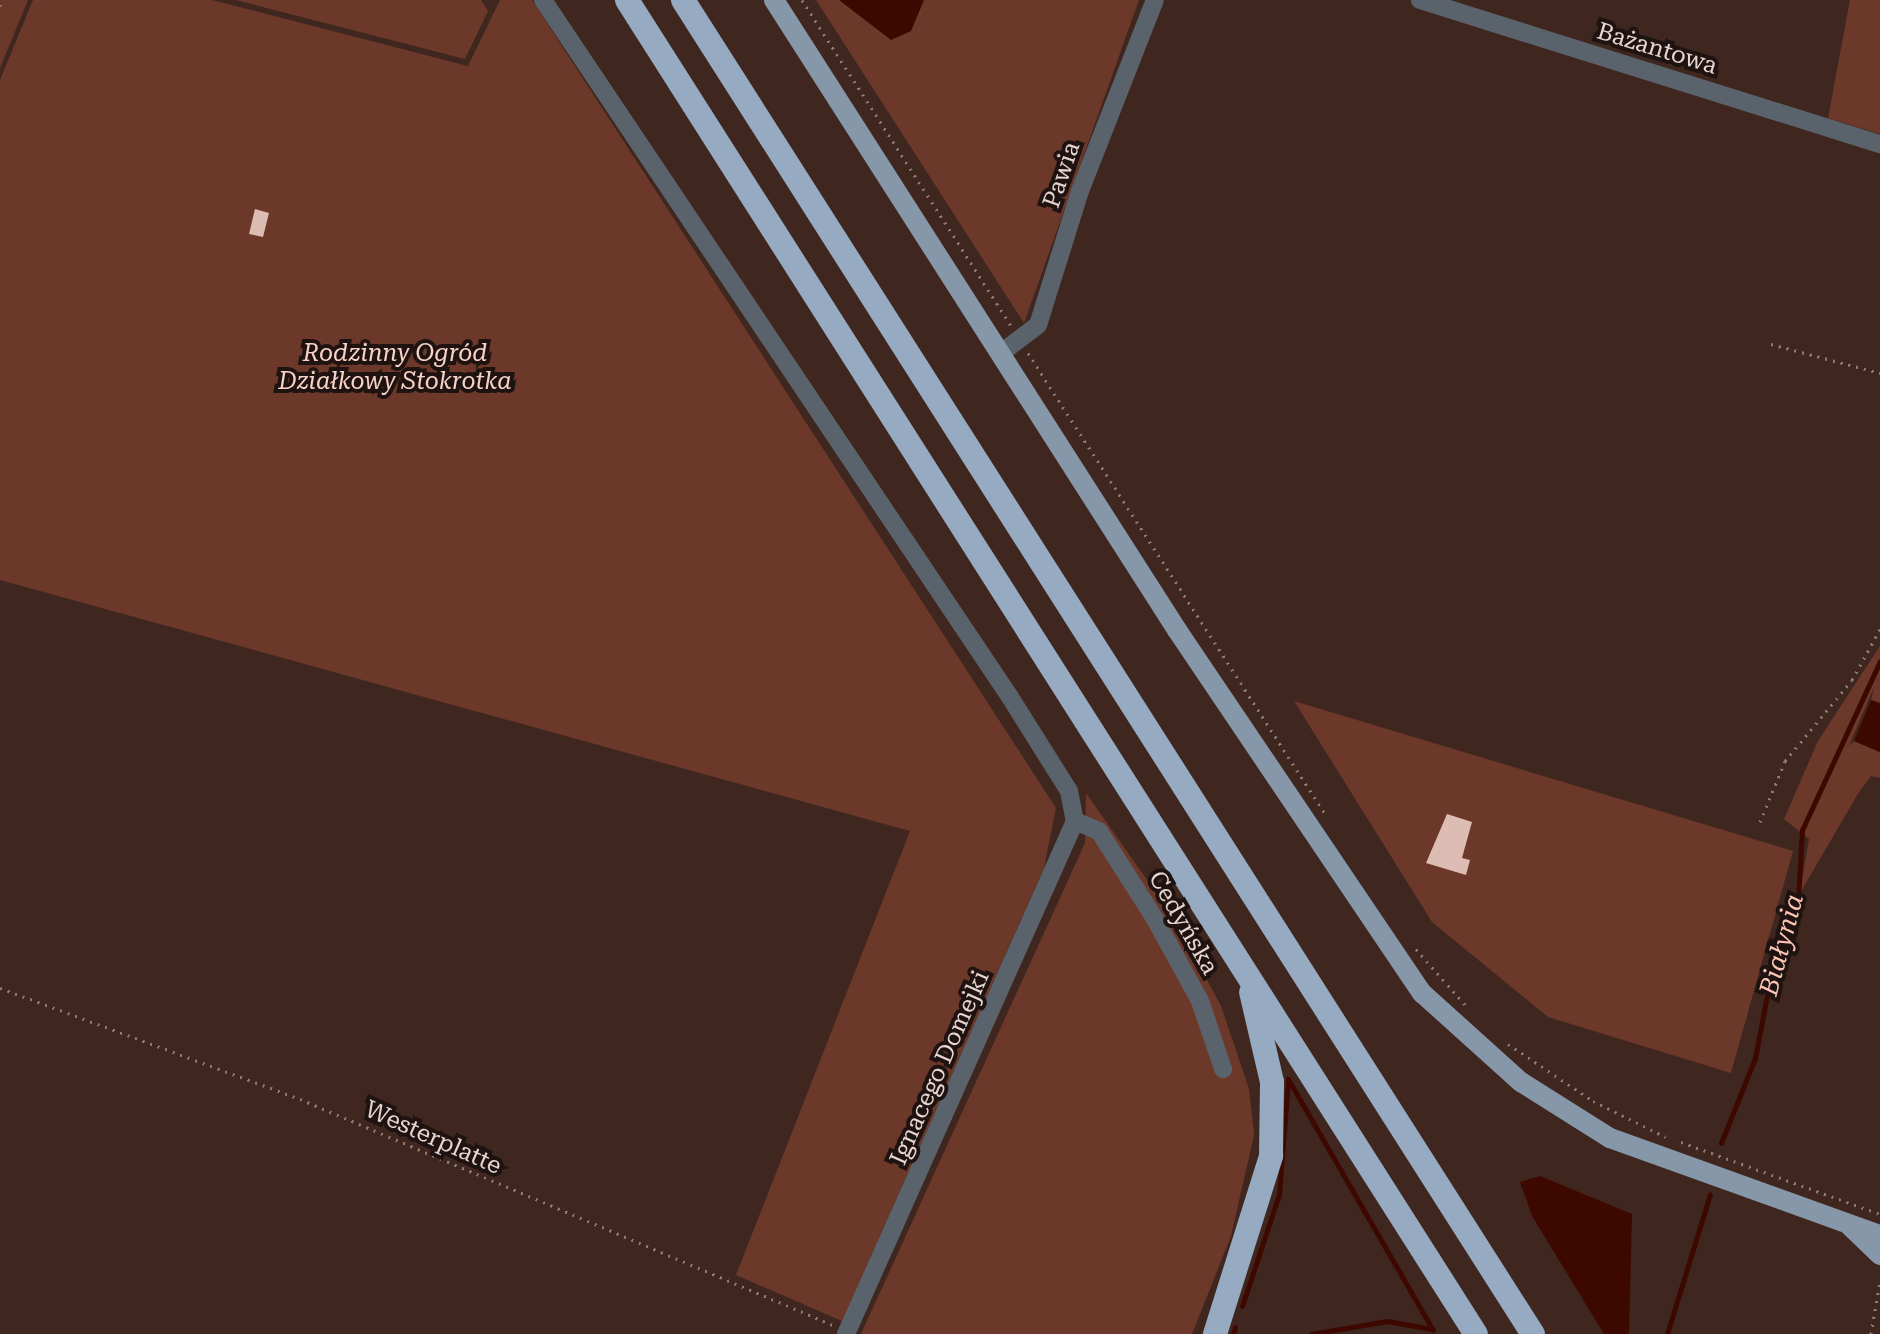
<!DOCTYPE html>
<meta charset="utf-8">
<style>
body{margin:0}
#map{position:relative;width:1880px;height:1334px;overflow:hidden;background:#3f2720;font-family:"Roboto Serif",serif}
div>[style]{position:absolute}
.green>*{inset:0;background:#6c3829}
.water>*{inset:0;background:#3d0800}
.stream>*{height:5px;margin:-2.5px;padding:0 2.5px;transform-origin:2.5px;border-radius:2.5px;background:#3d0800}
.building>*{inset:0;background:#ddbcb3}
.path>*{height:3px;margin-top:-1.5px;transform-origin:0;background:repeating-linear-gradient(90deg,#8f7b75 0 2px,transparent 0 8px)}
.minor>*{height:18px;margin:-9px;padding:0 9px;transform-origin:9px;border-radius:9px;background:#5a636c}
.major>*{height:20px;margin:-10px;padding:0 10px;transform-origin:10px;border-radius:10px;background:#8597a9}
.highway>*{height:24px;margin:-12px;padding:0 12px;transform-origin:12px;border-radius:12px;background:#96abc1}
span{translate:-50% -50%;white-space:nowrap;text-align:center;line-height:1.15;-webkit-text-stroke:8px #1e1310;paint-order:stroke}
.street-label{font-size:24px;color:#e6d5d1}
.park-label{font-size:24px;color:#f9d2c8;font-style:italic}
.water-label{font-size:26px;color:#fcc4b4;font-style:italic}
</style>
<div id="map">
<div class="green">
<div style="clip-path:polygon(0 0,28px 0,0 68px)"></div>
<div style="clip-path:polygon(33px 0,212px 0,468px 66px,500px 0,532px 0,1056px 808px,1044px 868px,842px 1321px,736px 1275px,910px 831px,0 580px,0 80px)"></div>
<div style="clip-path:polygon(236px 0,481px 0,488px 11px,465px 59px)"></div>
<div style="clip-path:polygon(816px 0,1139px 0,1024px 323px)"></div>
<div style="clip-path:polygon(1850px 0,1880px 0,1880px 134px,1828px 118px)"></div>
<div style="clip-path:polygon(1880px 646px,1880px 703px,1871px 700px,1874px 687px,1849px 746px,1854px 741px,1880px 752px,1880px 778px,1871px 776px,1859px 792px,1800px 893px,1809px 839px,1784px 819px,1818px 741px)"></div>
<div style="clip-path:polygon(1294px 701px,1793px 851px,1731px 1073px,1548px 1017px,1432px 922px)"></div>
<div style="clip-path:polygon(1086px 793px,1175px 920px,1221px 1006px,1249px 1089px,1254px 1135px,1231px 1236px,1192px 1334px,861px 1334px,1085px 843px)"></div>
</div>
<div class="water">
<div style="clip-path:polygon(839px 0,924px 0,911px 31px,891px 40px)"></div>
<div style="clip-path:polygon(1871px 700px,1880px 703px,1880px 752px,1854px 741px)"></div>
<div style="clip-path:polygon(1540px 1176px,1632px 1214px,1629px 1334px,1604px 1334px,1532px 1216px,1520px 1182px)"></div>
</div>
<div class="stream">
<div style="left:1721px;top:1143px;width:92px;rotate:-68.2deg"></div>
<div style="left:1755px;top:1058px;width:86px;rotate:-79.2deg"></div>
<div style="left:1771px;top:974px;width:81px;rotate:-70.4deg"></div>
<div style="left:1798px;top:898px;width:68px;rotate:-86.6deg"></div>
<div style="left:1802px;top:830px;width:186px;rotate:-65.2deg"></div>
<div style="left:1242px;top:1306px;width:118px;rotate:-71.7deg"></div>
<div style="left:1279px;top:1194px;width:115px;rotate:-85.5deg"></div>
<div style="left:1288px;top:1079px;width:290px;rotate:60deg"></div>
<div style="left:1233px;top:1334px;width:7px;rotate:-74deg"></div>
<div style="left:1311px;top:1334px;width:77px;rotate:-9.7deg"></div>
<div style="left:1387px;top:1321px;width:46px;rotate:10.1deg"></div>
<div style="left:1667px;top:1334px;width:146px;rotate:-72.9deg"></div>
</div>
<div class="building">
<div style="clip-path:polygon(255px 209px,269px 213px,263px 237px,249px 234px)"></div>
<div style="clip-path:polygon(1447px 814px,1472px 822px,1462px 858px,1470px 860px,1466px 875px,1426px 863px)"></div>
</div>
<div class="path">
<div style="left:802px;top:0;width:387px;rotate:57.3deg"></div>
<div style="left:0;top:6px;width:6px;rotate:-72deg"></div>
<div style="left:1771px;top:344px;width:113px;rotate:14.9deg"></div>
<div style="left:1028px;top:353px;width:552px;rotate:57.2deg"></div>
<div style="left:1760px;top:822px;width:66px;rotate:-67.7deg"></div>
<div style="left:1785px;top:761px;width:105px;rotate:-50.4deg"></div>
<div style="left:1852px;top:680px;width:58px;rotate:-61.2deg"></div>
<div style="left:1416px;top:949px;width:76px;rotate:48.7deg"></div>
<div style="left:0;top:988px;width:320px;rotate:20.3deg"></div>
<div style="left:300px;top:1099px;width:579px;rotate:22.98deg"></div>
<div style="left:1508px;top:1044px;width:102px;rotate:33.8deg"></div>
<div style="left:1593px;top:1101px;width:81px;rotate:26.3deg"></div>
<div style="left:1681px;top:1142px;width:212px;rotate:19.9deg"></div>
<div style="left:1871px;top:1334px;width:54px;rotate:-80.4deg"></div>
</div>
<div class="minor">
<div style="left:543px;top:0;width:839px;rotate:56.18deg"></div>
<div style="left:1010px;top:697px;width:111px;rotate:57.9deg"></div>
<div style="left:1069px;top:791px;width:31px;rotate:79deg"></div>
<div style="left:1420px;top:0;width:482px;rotate:17.4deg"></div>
<div style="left:1001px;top:353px;width:46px;rotate:-37.1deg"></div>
<div style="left:1038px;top:325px;width:140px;rotate:-72.6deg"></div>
<div style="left:1080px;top:191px;width:205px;rotate:-68.6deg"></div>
<div style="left:1075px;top:821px;width:26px;rotate:23deg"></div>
<div style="left:1099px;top:831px;width:104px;rotate:57.5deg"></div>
<div style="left:1155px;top:919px;width:94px;rotate:61.2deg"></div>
<div style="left:1200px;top:1001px;width:72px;rotate:71.3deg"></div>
<div style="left:846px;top:1334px;width:562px;rotate:-65.94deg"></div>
</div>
<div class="major">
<div style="left:774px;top:0;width:748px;rotate:57.39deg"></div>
<div style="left:1177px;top:630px;width:438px;rotate:56deg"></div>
<div style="left:1422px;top:993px;width:133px;rotate:42deg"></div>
<div style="left:1521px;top:1082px;width:105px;rotate:32.2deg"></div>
<div style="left:1610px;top:1138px;width:287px;rotate:19.8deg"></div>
<div style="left:1850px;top:1226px;width:42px;rotate:44deg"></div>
</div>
<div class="highway">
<div style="left:627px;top:0;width:1581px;rotate:57.53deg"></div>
<div style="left:683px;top:0;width:1582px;rotate:57.5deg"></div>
<div style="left:1215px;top:1334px;width:187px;rotate:-72.5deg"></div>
<div style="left:1271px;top:1156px;width:74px;rotate:-89.2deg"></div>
<div style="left:1272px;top:1082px;width:92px;rotate:-103.1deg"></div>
</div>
<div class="street-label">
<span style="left:1657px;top:49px;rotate:17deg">Bażantowa</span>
<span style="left:1062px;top:175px;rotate:-71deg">Pawia</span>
<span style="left:1183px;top:923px;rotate:60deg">Cedyńska</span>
<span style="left:940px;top:1068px;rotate:-66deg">Ignacego Domejki</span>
<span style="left:433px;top:1138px;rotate:24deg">Westerplatte</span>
</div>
<div class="park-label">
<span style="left:395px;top:368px">Rodzinny Ogród<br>Działkowy Stokrotka</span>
</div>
<div class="water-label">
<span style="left:1782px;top:945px;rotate:-75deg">Białynia</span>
</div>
</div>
